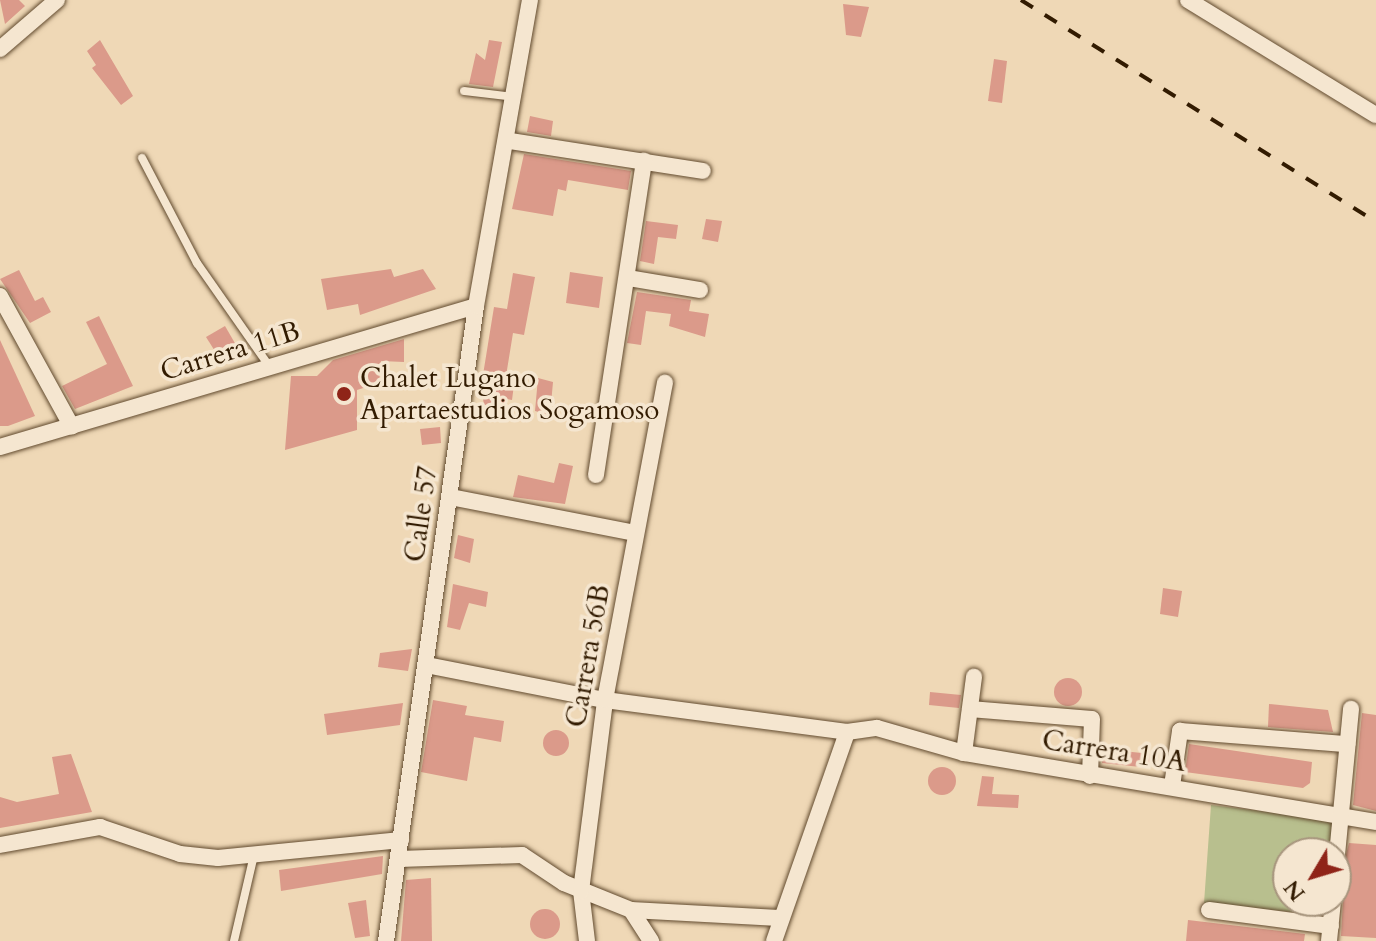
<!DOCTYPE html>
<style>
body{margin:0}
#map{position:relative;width:1376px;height:941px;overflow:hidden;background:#efd8b6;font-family:Cardo,serif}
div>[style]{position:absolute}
.green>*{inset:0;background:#b8bf8e}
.building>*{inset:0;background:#db9a8a}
.round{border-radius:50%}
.roads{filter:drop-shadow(0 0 2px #614a2e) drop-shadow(0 0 2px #614a2e)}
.lane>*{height:8px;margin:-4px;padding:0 4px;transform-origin:4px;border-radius:4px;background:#f5e6d0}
.street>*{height:16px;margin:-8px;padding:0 8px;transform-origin:8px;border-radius:8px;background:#f5e6d0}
.rail>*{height:4px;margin-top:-2px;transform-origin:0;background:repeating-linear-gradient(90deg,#321b01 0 14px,transparent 0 28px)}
.dots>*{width:22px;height:22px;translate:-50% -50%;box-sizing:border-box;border:4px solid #f5e6d0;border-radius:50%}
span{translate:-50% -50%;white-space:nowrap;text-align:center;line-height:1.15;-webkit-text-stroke:7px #f5e6d0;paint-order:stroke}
.street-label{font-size:28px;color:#321b01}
.poi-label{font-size:28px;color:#321b01}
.left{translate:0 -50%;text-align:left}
.north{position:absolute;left:1272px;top:837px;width:80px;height:80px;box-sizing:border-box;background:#f5e6d0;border:2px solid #a7957d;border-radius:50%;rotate:232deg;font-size:22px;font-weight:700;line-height:32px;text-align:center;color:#321b01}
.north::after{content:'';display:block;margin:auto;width:28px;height:36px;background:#8f2418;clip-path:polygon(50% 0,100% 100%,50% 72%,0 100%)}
</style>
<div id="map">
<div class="green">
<div style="clip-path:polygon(1211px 805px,1334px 820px,1330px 853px,1288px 853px,1288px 901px,1323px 901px,1321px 915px,1204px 903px)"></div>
</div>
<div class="building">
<div style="clip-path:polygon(0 0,19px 0,25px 6px,5px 24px)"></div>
<div style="clip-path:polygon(843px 4px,869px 7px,861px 37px,846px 35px)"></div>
<div style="clip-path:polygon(100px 40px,133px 96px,121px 105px,92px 68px,96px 65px,87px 51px)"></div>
<div style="clip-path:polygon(489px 40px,502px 42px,493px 87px,469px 84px,476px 53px,485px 60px)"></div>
<div style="clip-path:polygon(994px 59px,1007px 61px,1002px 103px,988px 101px)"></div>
<div style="clip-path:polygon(530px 116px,553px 121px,551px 136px,527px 132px)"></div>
<div style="clip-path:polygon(524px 154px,631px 171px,628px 190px,568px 180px,566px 191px,558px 189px,553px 216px,512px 209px)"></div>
<div style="clip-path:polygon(706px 219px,722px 221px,718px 242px,702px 239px)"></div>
<div style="clip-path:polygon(646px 221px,678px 225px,676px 239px,658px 237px,654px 264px,640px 261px)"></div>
<div style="clip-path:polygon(391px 269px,394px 277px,423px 269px,436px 289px,360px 315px,358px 304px,327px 310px,321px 279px)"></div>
<div style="clip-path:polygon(19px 270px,35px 301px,43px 297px,51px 312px,30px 323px,0 279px)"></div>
<div style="clip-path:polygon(570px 272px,603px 277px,599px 308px,566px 303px)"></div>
<div style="clip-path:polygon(513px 273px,535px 277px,524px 335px,513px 333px,506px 376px,515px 377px,512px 400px,507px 399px,505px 409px,484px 405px,481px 387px,494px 307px,507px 309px)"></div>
<div style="clip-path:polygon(637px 292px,691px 300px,689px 311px,709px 314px,705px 337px,669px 326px,671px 314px,646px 311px,641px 345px,627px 343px)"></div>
<div style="clip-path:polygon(99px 316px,133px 386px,75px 409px,62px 386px,107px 364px,86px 322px)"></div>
<div style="clip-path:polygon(225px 326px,236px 345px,218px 356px,206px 337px)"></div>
<div style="clip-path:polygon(404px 339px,404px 362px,381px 361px,379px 383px,357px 390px,357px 430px,285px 450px,291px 376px,317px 376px,333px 360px)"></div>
<div style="clip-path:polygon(0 340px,35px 416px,8px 426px,0 426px)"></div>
<div style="clip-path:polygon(538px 378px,553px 382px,550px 415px,535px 411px)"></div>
<div style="clip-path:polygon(440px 427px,441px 443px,422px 445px,420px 429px)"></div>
<div style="clip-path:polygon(559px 463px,573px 466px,565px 504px,513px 497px,518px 475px,554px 483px)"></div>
<div style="clip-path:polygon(458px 535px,474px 539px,470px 563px,454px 558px)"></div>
<div style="clip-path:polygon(453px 584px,488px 592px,486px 607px,469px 603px,460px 630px,447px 627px)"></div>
<div style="clip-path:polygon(1163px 588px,1182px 591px,1178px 617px,1160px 614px)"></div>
<div style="clip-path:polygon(412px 649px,408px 671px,378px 667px,380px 653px)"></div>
<div class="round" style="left:1054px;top:678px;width:28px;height:28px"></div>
<div style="clip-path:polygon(930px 692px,961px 695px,959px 708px,929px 705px)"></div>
<div style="clip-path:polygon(433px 700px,467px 706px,465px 715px,504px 721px,501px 742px,474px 737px,467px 781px,421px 772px)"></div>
<div style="clip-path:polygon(403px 703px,400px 725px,327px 735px,324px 714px)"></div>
<div style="clip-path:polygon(1269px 704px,1328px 710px,1333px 732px,1268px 727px)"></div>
<div style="clip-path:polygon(1362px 713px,1376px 715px,1376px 811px,1353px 805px)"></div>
<div class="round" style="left:543px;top:730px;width:26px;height:26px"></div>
<div style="clip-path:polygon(1189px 744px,1312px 762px,1310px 783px,1303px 788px,1185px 772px)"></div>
<div style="clip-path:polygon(1104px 749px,1151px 754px,1150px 768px,1102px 763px)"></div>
<div style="clip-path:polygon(71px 754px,92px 812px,0 828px,0 797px,17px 802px,59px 794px,52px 757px)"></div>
<div class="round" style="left:928px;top:767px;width:28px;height:28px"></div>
<div style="clip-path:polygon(982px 776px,994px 777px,992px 794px,1019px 795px,1018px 808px,977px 806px)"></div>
<div style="clip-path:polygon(1349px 843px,1376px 845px,1376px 938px,1341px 936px,1344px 883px,1339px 883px)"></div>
<div style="clip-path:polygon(383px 856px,382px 874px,281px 891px,279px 870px)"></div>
<div style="clip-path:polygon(431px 878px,432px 941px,401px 941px,406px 880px)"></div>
<div style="clip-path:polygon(366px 900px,370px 936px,355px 938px,348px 903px)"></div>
<div class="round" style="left:530px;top:909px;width:30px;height:30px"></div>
<div style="clip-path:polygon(1188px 920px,1305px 934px,1304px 941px,1186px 941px)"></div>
</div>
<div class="roads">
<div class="lane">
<div style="left:464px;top:91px;width:50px;rotate:6.8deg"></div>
<div style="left:142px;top:158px;width:119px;rotate:62.4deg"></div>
<div style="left:197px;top:263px;width:126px;rotate:55deg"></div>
<div style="left:234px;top:941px;width:88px;rotate:-76.9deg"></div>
</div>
<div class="street">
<div style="left:1188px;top:0;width:220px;rotate:31.5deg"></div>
<div style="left:0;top:49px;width:75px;rotate:-40.7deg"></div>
<div style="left:510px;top:141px;width:195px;rotate:8.8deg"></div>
<div style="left:628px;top:278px;width:73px;rotate:9.5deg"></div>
<div style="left:0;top:296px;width:149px;rotate:61.2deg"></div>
<div style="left:0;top:447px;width:496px;rotate:-16.5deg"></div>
<div style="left:596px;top:475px;width:318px;rotate:-81.3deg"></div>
<div style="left:450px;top:497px;width:189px;rotate:11deg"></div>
<div style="left:426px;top:665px;width:182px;rotate:11.1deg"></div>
<div style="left:605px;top:700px;width:244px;rotate:7.5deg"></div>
<div style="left:847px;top:732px;width:30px;rotate:-8deg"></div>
<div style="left:877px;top:728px;width:91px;rotate:16deg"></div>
<div style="left:964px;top:753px;width:418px;rotate:9.5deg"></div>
<div style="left:970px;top:709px;width:122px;rotate:4.7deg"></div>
<div style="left:1092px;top:719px;width:57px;rotate:92deg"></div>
<div style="left:964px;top:753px;width:77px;rotate:-82.5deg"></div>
<div style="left:1172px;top:786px;width:56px;rotate:-81.7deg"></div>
<div style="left:1180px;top:731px;width:168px;rotate:4.5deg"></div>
<div style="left:0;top:845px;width:102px;rotate:-10.2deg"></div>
<div style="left:100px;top:827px;width:84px;rotate:18.6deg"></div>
<div style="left:180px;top:854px;width:38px;rotate:6deg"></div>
<div style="left:218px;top:858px;width:184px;rotate:-5.6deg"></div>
<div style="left:399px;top:859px;width:123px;rotate:-1.9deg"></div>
<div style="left:522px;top:855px;width:50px;rotate:33.7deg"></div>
<div style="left:564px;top:883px;width:72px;rotate:21.9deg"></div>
<div style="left:631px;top:910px;width:148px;rotate:3.1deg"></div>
<div style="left:1336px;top:865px;width:157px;rotate:-84.5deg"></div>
<div style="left:631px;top:910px;width:37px;rotate:57deg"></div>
<div style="left:1209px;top:910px;width:123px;rotate:7.5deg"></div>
<div style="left:386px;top:941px;width:641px;rotate:-81.93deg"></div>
<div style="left:476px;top:306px;width:311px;rotate:-80deg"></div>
<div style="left:587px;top:941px;width:50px;rotate:-96.8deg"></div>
<div style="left:581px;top:891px;width:193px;rotate:-82.8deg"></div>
<div style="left:605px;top:700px;width:323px;rotate:-79.3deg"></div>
<div style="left:774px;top:941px;width:221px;rotate:-70.7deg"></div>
<div style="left:1329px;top:941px;width:40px;rotate:-84.3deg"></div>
</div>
</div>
<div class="rail">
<div style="left:1021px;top:0;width:419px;rotate:32deg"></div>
</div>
<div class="dots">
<div style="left:344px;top:394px;background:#8f2418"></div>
</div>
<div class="street-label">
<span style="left:230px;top:351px;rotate:-17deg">Carrera 11B</span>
<span style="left:421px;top:514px;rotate:-82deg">Calle 57</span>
<span style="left:588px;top:656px;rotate:-80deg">Carrera 56B</span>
<span style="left:1114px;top:751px;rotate:9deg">Carrera 10A</span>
</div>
<div class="poi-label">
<span class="left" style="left:360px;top:394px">Chalet Lugano<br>Apartaestudios Sogamoso</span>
</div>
<div class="north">N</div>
</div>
